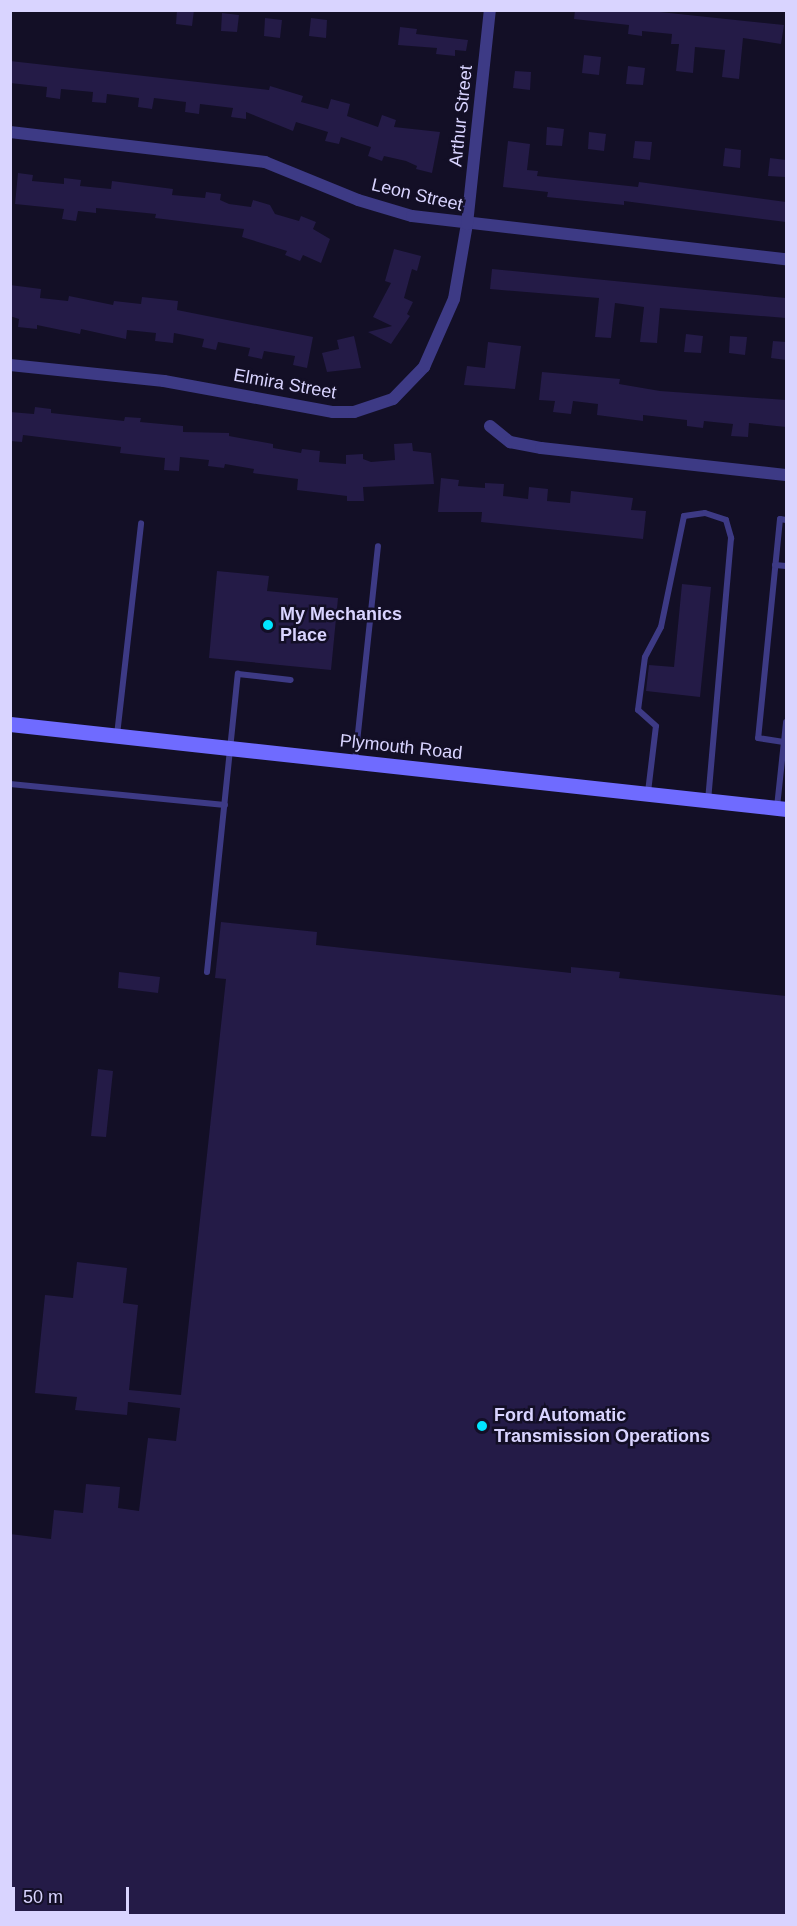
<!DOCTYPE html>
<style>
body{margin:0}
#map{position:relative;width:797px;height:1926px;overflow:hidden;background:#130f26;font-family:Helvetica,sans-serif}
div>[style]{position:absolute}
.building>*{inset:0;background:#241b47}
.lane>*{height:6px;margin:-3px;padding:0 3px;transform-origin:3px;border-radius:3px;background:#3d3a85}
.street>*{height:12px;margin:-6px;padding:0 6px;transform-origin:6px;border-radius:6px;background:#3d3a85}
.secondary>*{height:15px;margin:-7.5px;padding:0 7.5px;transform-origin:7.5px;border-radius:7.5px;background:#6f6bff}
.dots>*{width:16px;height:16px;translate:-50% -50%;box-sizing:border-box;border:3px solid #130f26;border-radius:50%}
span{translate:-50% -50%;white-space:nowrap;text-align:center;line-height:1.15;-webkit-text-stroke:5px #130f26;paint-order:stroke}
.street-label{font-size:18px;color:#d9d4ff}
.poi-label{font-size:18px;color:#d9d4ff;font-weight:700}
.left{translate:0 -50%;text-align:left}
.frame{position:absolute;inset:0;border:12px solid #d9d4ff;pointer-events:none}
.scale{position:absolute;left:12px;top:1887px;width:117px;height:27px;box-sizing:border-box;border:3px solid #d9d4ff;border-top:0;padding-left:8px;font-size:18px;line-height:21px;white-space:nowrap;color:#d9d4ff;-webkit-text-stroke:4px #130f26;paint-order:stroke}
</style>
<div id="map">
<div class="building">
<div style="clip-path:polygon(177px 10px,194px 10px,192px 26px,176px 24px)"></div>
<div style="clip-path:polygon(575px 10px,641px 10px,784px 25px,781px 44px,743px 38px,739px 79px,722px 77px,725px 50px,695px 47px,693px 73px,676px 71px,679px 44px,671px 44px,672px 34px,642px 31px,642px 36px,628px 34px,629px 25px,574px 19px)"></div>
<div style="clip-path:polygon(222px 13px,239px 15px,237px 32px,221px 31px)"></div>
<div style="clip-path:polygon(265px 18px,282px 20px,280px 38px,264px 36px)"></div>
<div style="clip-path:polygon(311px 18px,327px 20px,326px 38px,309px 36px)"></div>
<div style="clip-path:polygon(400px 27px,417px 29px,416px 34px,468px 40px,466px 51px,455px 50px,455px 56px,436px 54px,437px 48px,398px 45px)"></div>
<div style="clip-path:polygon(584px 55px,601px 57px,599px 75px,582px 73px)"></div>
<div style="clip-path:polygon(10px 61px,269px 90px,270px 86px,303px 96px,301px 102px,328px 109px,331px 99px,350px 104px,347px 116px,378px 127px,382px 115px,396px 120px,394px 127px,440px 132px,432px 173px,416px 169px,417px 166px,406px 161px,384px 156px,382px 161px,368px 156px,371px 147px,341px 137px,339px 144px,325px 141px,328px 132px,296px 122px,293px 131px,246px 112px,246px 119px,231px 117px,233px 108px,200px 104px,199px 114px,185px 112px,186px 102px,154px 98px,152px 109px,138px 107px,139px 98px,107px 94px,106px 103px,92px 102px,93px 92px,61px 89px,60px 99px,46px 97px,47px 87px,10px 83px)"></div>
<div style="clip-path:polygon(628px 66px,645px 68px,643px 85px,626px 84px)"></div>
<div style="clip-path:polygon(515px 71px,531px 72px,530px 90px,513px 88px)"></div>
<div style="clip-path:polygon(547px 127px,564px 129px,562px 146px,546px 145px)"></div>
<div style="clip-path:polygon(589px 132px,606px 134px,604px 151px,588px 149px)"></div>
<div style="clip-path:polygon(508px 141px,530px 144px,527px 170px,538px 171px,537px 176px,638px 187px,639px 182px,786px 202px,786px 222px,624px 201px,624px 205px,547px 197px,548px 192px,503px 187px)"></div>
<div style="clip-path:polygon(635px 141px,652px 142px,650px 160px,633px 158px)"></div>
<div style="clip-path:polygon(725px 148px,741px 150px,740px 168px,723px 166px)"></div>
<div style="clip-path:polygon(770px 158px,786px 160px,785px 177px,768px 176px)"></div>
<div style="clip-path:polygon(18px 173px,33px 175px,32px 181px,64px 184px,64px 178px,81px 180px,80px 186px,111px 189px,112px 181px,173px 189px,172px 195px,205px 198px,206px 192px,221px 194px,220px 200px,229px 204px,251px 207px,253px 200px,270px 205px,275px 214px,299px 221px,301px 216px,316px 222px,313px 229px,330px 239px,321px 263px,303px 255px,300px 261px,285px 255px,287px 251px,242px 237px,244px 229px,155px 218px,156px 214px,96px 208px,96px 213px,78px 211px,76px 221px,62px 219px,64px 209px,15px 204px)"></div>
<div style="clip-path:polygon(394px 249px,421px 256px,417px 271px,412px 269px,404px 298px,413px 302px,407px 314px,410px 316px,391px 344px,368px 332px,392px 326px,373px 317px,391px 283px,385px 281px)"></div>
<div style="clip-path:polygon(492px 269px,786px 298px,786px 318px,660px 308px,657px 343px,640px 342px,644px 307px,615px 303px,611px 338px,595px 337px,599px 298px,490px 289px)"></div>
<div style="clip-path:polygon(10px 285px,41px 289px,40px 298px,68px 301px,69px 296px,113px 305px,114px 301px,141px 304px,142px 297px,178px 301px,177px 310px,313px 337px,307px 368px,293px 365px,295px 356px,264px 351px,262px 359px,248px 356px,250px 348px,218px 342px,216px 350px,202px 347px,204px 339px,174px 333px,173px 343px,155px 341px,156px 333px,127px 330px,126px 339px,81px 329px,80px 334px,37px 325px,37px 329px,18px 327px,19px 319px,10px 316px)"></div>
<div style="clip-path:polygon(686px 334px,703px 336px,701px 353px,684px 352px)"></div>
<div style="clip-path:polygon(354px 336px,361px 368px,327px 372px,322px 353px,339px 349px,337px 340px)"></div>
<div style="clip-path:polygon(730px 336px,747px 337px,745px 355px,729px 353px)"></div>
<div style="clip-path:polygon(773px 341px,786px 342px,786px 360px,771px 358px)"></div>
<div style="clip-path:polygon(488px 342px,521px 346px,515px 389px,464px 385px,467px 366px,485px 368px)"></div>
<div style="clip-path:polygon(542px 372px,620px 379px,619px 384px,660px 391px,786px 400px,786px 427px,749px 423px,748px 437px,731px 436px,733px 424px,704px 421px,703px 428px,687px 426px,687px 420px,669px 418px,643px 415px,643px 421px,597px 415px,598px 404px,573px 401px,571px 414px,553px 412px,555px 401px,539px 400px)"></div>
<div style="clip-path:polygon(35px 407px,51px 409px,51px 413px,124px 421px,125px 417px,141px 418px,140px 422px,183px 426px,183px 432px,229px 433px,229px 436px,273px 444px,273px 448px,301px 453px,302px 449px,320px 451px,319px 462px,346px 464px,346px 455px,363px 454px,363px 459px,371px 462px,395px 460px,394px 444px,412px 443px,413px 451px,431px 453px,434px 484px,363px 487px,364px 501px,347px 501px,347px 496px,297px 490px,298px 479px,253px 473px,254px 469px,225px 464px,224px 468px,208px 466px,209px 460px,180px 457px,179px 471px,164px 470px,165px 458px,120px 453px,121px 447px,23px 435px,22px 442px,10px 441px,10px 412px,34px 414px)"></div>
<div style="clip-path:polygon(441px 478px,459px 480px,458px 486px,485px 488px,485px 483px,504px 484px,503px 496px,528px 499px,529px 487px,548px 489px,547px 501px,570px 503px,571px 491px,633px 498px,631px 510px,646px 511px,643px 539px,481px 522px,482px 512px,438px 512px)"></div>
<div style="clip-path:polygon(217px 571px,269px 576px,267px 591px,338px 598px,331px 670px,209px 658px)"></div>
<div style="clip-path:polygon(682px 584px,711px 587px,700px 697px,646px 691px,649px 665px,674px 667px)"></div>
<div style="clip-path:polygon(221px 922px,317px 932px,316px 945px,571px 973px,571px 967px,620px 972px,619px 978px,786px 996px,786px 1916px,10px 1916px,10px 1534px,51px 1539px,54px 1510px,83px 1513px,86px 1484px,120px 1487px,118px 1508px,139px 1511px,148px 1438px,176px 1441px,180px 1408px,128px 1402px,127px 1415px,75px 1410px,77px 1397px,35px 1393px,45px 1295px,73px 1298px,77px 1262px,127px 1268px,123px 1303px,138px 1305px,129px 1390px,181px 1395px,226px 979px,215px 978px)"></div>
<div style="clip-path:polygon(119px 972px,160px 977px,158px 993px,118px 988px)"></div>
<div style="clip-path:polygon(98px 1069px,113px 1071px,106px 1137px,91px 1136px)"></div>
</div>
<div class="lane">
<div style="left:786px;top:520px;width:6px;rotate:-171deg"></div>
<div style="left:780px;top:519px;width:220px;rotate:95.7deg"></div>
<div style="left:758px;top:738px;width:26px;rotate:9deg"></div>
<div style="left:784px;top:742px;width:20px;rotate:-84deg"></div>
<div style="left:775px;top:565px;width:11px;rotate:5deg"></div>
<div style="left:117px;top:735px;width:213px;rotate:-83.5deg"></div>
<div style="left:355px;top:761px;width:216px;rotate:-83.9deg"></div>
<div style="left:10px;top:784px;width:216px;rotate:5.6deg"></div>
<div style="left:648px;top:792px;width:66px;rotate:-83.1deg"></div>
<div style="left:656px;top:726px;width:24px;rotate:-138deg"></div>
<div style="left:638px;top:710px;width:53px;rotate:-82.5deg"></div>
<div style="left:645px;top:657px;width:34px;rotate:-62deg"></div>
<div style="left:661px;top:627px;width:113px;rotate:-78.3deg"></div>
<div style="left:684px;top:516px;width:21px;rotate:-8deg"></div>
<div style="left:705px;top:513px;width:22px;rotate:18deg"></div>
<div style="left:726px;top:520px;width:19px;rotate:74deg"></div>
<div style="left:731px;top:538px;width:263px;rotate:95deg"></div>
<div style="left:777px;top:807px;width:65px;rotate:-83.9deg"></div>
<div style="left:207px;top:972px;width:300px;rotate:-84.1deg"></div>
<div style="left:238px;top:674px;width:53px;rotate:6.5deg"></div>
</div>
<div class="street">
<div style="left:10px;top:132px;width:257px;rotate:6.7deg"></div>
<div style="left:265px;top:162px;width:100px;rotate:22.2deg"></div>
<div style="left:358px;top:200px;width:56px;rotate:16.5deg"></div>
<div style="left:412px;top:216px;width:376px;rotate:6.6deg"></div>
<div style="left:10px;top:365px;width:155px;rotate:5.9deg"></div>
<div style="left:164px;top:381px;width:172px;rotate:10.4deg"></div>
<div style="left:333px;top:412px;width:21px"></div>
<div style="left:354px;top:412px;width:41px;rotate:-18.4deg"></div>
<div style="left:393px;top:399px;width:45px;rotate:-45.9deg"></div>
<div style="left:424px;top:367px;width:74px;rotate:-66.2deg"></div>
<div style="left:454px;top:299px;width:76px;rotate:-80.2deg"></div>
<div style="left:467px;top:224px;width:215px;rotate:-83.9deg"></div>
<div style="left:490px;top:426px;width:26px;rotate:39deg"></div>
<div style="left:510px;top:442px;width:32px;rotate:11deg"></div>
<div style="left:541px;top:448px;width:246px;rotate:6.3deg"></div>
</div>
<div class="secondary">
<div style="left:10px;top:724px;width:781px;rotate:6.25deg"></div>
</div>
<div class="dots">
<div style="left:268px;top:625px;background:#00e5ff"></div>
<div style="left:482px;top:1426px;background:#00e5ff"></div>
</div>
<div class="street-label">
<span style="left:461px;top:116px;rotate:-84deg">Arthur Street</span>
<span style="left:417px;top:195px;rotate:13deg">Leon Street</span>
<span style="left:285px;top:384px;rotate:10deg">Elmira Street</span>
<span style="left:401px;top:747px;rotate:6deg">Plymouth Road</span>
</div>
<div class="poi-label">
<span class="left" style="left:280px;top:625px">My Mechanics<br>Place</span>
<span class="left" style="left:494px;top:1426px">Ford Automatic<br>Transmission Operations</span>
</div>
<div class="frame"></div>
<div class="scale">50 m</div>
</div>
